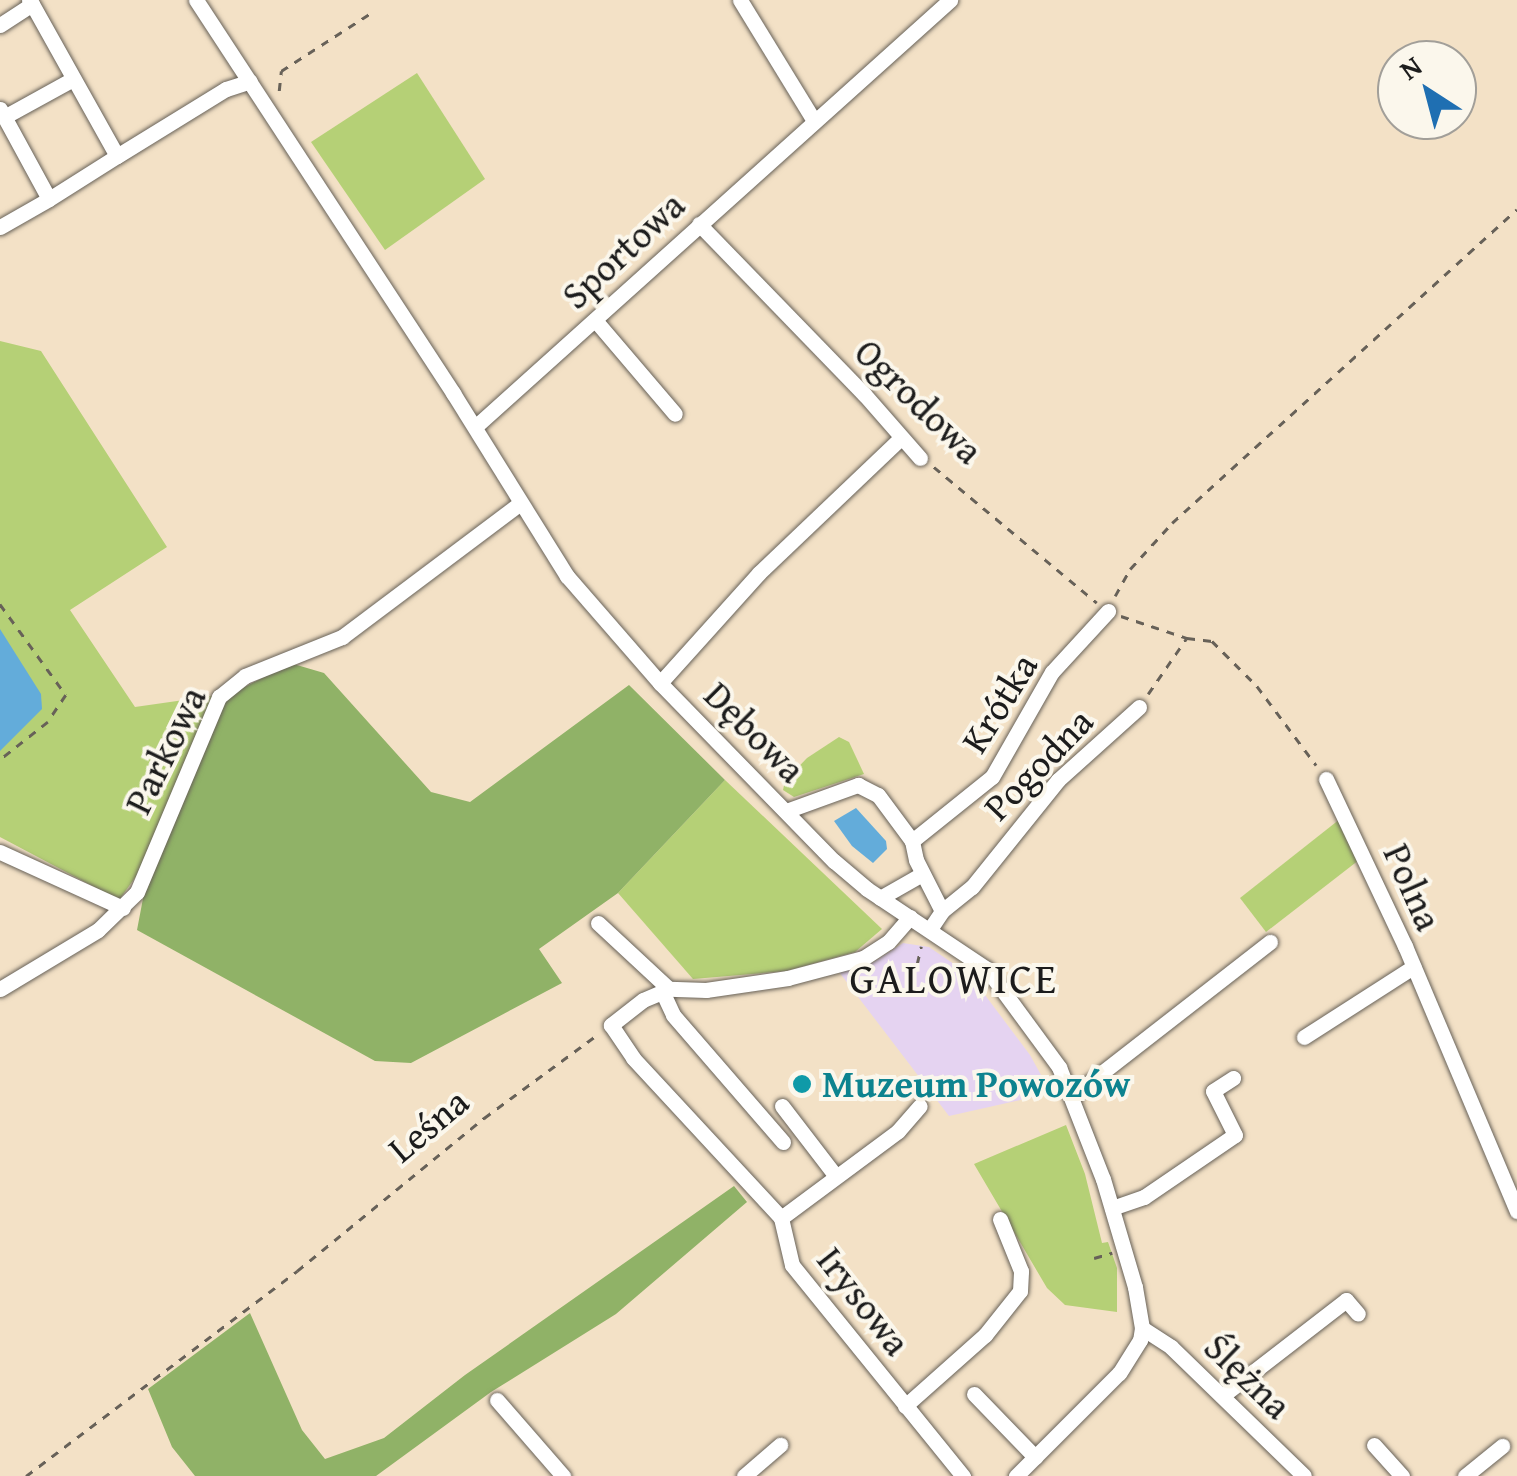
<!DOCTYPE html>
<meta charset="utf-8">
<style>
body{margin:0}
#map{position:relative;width:1517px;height:1476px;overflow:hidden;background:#f3e1c6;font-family:"Gentium Book Plus",serif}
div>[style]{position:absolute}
.built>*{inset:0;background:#e5d3f1}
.green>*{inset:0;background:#b5d076}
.forest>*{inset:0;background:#90b267}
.water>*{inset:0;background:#63acda}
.path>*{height:2.5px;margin-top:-1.25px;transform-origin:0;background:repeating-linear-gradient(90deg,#676158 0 8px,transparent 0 16px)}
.roads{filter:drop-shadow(0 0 2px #676158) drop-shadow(0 0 2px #676158)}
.minor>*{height:15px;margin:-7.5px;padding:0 7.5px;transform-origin:7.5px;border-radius:7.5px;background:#fff}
.dots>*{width:28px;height:28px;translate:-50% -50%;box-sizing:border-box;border:5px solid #fbf7ec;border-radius:50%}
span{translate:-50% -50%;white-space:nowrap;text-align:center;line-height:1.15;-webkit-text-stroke:8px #fbf7ec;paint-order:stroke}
.street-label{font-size:38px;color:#1c1c1c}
.culture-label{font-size:38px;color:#0d838f;font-weight:700}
.left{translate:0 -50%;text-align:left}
.quarter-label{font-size:42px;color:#1c1c1c;letter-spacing:2.5px}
.north{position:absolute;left:1377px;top:40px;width:100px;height:100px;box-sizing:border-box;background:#fbf7ec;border:2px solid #a29f99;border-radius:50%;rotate:324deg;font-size:28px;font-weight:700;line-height:40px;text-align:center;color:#1c1c1c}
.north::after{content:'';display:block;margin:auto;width:35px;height:45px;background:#1f6fb2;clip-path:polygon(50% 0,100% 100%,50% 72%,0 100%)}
</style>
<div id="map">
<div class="built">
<div style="clip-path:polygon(903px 943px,929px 947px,970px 975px,1030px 1055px,1051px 1093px,949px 1116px,839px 972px,872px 963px)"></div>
</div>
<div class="green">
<div style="clip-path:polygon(417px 73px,485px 179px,385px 250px,311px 142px)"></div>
<div style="clip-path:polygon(0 341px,41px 351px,167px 547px,70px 610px,135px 707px,212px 696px,137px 875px,119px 900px,0 837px)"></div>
<div style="clip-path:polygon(839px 737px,849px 742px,864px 774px,794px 797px,783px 790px,785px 781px,807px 758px)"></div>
<div style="clip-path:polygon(725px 780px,882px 929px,855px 952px,786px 971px,693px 979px,618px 893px)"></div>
<div style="clip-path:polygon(1340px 819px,1359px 860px,1266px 932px,1240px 898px)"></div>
<div style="clip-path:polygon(1066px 1125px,1085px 1174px,1102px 1243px,1108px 1242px,1117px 1268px,1117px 1312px,1065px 1305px,1047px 1288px,974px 1164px)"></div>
</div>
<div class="forest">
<div style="clip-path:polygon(290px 663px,324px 673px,431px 792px,470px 802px,629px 685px,725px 780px,618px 893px,539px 949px,562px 983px,411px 1063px,375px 1061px,137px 930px,145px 888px,226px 697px)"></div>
<div style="clip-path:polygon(734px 1186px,747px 1202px,616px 1314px,491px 1392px,376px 1476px,195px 1476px,172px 1447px,148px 1389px,250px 1313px,302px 1430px,325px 1459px,384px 1438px,465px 1375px)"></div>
</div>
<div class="water">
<div style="clip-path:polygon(0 629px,41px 694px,42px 709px,0 751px)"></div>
<div style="clip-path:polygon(856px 808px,886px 841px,887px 849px,873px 863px,852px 846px,834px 821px)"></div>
</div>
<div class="path">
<div style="left:279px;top:91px;width:20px;rotate:-84deg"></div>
<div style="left:281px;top:71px;width:111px;rotate:-32.8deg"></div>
<div style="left:934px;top:467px;width:212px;rotate:39.8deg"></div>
<div style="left:1115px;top:596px;width:31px;rotate:-61deg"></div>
<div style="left:1130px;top:569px;width:62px;rotate:-47.6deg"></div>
<div style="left:1172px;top:523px;width:466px;rotate:-42.3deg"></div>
<div style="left:0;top:604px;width:112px;rotate:54deg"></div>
<div style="left:66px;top:695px;width:32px;rotate:124deg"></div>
<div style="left:48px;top:722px;width:61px;rotate:141.6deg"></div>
<div style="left:1121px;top:616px;width:70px;rotate:18.4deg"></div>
<div style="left:1187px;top:638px;width:25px;rotate:7deg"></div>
<div style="left:1212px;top:641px;width:64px;rotate:45deg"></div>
<div style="left:1257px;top:686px;width:99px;rotate:53.2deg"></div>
<div style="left:1148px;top:694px;width:67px;rotate:-55.4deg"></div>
<div style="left:917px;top:964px;width:18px;rotate:-77deg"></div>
<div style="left:1094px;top:1258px;width:19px;rotate:-16deg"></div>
<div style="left:26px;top:1476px;width:340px;rotate:-37.1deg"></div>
<div style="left:297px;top:1271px;width:242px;rotate:-39.3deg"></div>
<div style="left:484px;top:1118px;width:140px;rotate:-36.3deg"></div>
</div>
<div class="roads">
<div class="minor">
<div style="left:196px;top:0;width:470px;rotate:56.8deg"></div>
<div style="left:453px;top:393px;width:216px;rotate:58.1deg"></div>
<div style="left:567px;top:576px;width:142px;rotate:49deg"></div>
<div style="left:660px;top:683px;width:249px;rotate:45.7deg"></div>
<div style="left:834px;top:861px;width:43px;rotate:40.3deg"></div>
<div style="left:867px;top:889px;width:144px;rotate:33.7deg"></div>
<div style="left:987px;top:969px;width:122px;rotate:53.7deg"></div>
<div style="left:1059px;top:1067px;width:120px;rotate:68.6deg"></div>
<div style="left:1103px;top:1179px;width:113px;rotate:73.5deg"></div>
<div style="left:1135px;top:1287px;width:42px;rotate:80.3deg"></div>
<div style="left:1142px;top:1328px;width:12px;rotate:99deg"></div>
<div style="left:1140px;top:1340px;width:39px;rotate:122deg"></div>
<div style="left:1119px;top:1373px;width:146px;rotate:135deg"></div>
<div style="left:740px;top:0;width:140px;rotate:58.5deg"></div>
<div style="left:0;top:25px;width:38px;rotate:-33deg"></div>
<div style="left:32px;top:4px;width:5px;rotate:-127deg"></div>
<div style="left:0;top:109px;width:102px;rotate:61.4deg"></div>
<div style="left:49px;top:199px;width:80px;rotate:-32.3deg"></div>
<div style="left:117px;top:156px;width:174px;rotate:-119.2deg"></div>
<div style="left:4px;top:117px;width:79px;rotate:-28.8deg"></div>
<div style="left:117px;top:156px;width:128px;rotate:-31.6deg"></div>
<div style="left:226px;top:89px;width:25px;rotate:-18deg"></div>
<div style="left:699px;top:224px;width:237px;rotate:45.9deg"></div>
<div style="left:864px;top:394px;width:85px;rotate:48.8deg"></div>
<div style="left:0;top:227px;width:56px;rotate:-29.7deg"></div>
<div style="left:595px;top:320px;width:123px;rotate:49.6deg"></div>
<div style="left:475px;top:427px;width:639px;rotate:-41.95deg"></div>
<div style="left:660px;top:683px;width:148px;rotate:-48deg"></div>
<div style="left:759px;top:573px;width:196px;rotate:-43.6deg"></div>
<div style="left:1326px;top:779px;width:185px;rotate:64.7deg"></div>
<div style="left:1405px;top:946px;width:288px;rotate:67.1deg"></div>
<div style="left:786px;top:811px;width:77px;rotate:-19.9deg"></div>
<div style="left:858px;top:785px;width:22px;rotate:27deg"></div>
<div style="left:878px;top:795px;width:57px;rotate:53.5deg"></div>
<div style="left:912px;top:841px;width:19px;rotate:78deg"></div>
<div style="left:916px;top:860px;width:57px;rotate:63deg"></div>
<div style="left:912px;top:841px;width:102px;rotate:-38.7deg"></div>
<div style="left:992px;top:777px;width:121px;rotate:-60.3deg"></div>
<div style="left:1052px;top:672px;width:83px;rotate:-47.4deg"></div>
<div style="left:0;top:852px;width:135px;rotate:24.5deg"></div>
<div style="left:880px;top:898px;width:48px;rotate:-29.7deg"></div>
<div style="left:910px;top:917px;width:33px;rotate:131deg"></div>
<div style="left:888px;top:942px;width:30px;rotate:147deg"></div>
<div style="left:863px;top:958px;width:78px;rotate:165.1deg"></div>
<div style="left:788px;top:978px;width:83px;rotate:171.7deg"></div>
<div style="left:706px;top:990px;width:37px;rotate:-178deg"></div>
<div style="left:669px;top:989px;width:28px;rotate:157deg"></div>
<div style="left:643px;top:1000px;width:41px;rotate:142deg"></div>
<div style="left:611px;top:1025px;width:40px;rotate:56deg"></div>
<div style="left:633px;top:1058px;width:218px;rotate:47.2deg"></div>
<div style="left:781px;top:1218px;width:48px;rotate:76.8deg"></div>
<div style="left:792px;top:1265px;width:272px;rotate:51deg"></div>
<div style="left:598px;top:923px;width:97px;rotate:42.9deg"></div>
<div style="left:930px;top:929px;width:22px;rotate:-56deg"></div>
<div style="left:942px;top:911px;width:38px;rotate:-39deg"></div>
<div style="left:972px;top:887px;width:137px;rotate:-51.2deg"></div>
<div style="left:1058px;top:780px;width:109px;rotate:-42deg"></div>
<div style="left:0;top:989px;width:114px;rotate:-31deg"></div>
<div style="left:98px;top:930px;width:54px;rotate:-44.3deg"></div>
<div style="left:137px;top:892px;width:212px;rotate:-67.2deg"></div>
<div style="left:219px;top:697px;width:33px;rotate:-39deg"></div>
<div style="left:245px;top:676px;width:105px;rotate:-21.9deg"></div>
<div style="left:342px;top:637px;width:221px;rotate:-36.9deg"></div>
<div style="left:662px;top:991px;width:26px;rotate:65deg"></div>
<div style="left:673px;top:1015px;width:168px;rotate:49.1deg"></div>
<div style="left:1304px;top:1037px;width:130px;rotate:-32.7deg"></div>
<div style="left:1072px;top:1096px;width:251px;rotate:-37.9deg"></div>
<div style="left:782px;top:1106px;width:87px;rotate:52.5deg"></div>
<div style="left:1112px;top:1208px;width:34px;rotate:-19deg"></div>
<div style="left:1144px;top:1197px;width:110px;rotate:-34.3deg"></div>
<div style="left:1235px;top:1135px;width:49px;rotate:-116.6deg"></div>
<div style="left:1213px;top:1091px;width:24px;rotate:-33deg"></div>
<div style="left:781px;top:1218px;width:146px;rotate:-36.6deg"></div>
<div style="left:898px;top:1131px;width:33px;rotate:-49deg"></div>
<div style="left:1142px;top:1328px;width:35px;rotate:33deg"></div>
<div style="left:1171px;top:1347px;width:185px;rotate:44.1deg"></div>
<div style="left:974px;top:1394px;width:88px;rotate:45.9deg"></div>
<div style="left:1222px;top:1396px;width:157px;rotate:-37.7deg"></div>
<div style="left:1346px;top:1300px;width:18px;rotate:49deg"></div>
<div style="left:497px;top:1400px;width:101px;rotate:49deg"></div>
<div style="left:905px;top:1406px;width:107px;rotate:-41.6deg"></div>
<div style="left:985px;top:1335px;width:56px;rotate:-51.5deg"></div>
<div style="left:1020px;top:1291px;width:20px;rotate:-87deg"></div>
<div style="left:1021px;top:1271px;width:56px;rotate:-112deg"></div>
<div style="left:1374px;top:1445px;width:42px;rotate:47.9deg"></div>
<div style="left:744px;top:1476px;width:48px;rotate:-40.7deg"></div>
<div style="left:1465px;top:1476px;width:48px;rotate:-39deg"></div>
</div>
</div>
<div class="dots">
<div style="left:802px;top:1084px;background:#0f9aa8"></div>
</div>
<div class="street-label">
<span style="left:623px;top:250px;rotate:-43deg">Sportowa</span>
<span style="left:919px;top:401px;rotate:44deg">Ogrodowa</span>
<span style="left:999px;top:703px;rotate:-58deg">Krótka</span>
<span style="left:755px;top:732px;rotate:45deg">Dębowa</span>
<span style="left:165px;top:750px;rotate:-64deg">Parkowa</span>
<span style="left:1038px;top:764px;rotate:-46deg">Pogodna</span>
<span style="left:1413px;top:887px;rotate:66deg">Polna</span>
<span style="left:428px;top:1125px;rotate:-40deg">Leśna</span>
<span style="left:864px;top:1301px;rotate:52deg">Irysowa</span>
<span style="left:1248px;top:1376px;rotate:44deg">Ślężna</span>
</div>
<div class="culture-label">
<span class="left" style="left:822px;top:1084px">Muzeum Powozów</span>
</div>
<div class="quarter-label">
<span style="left:954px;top:978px">GALOWICE</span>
</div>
<div class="north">N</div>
</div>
